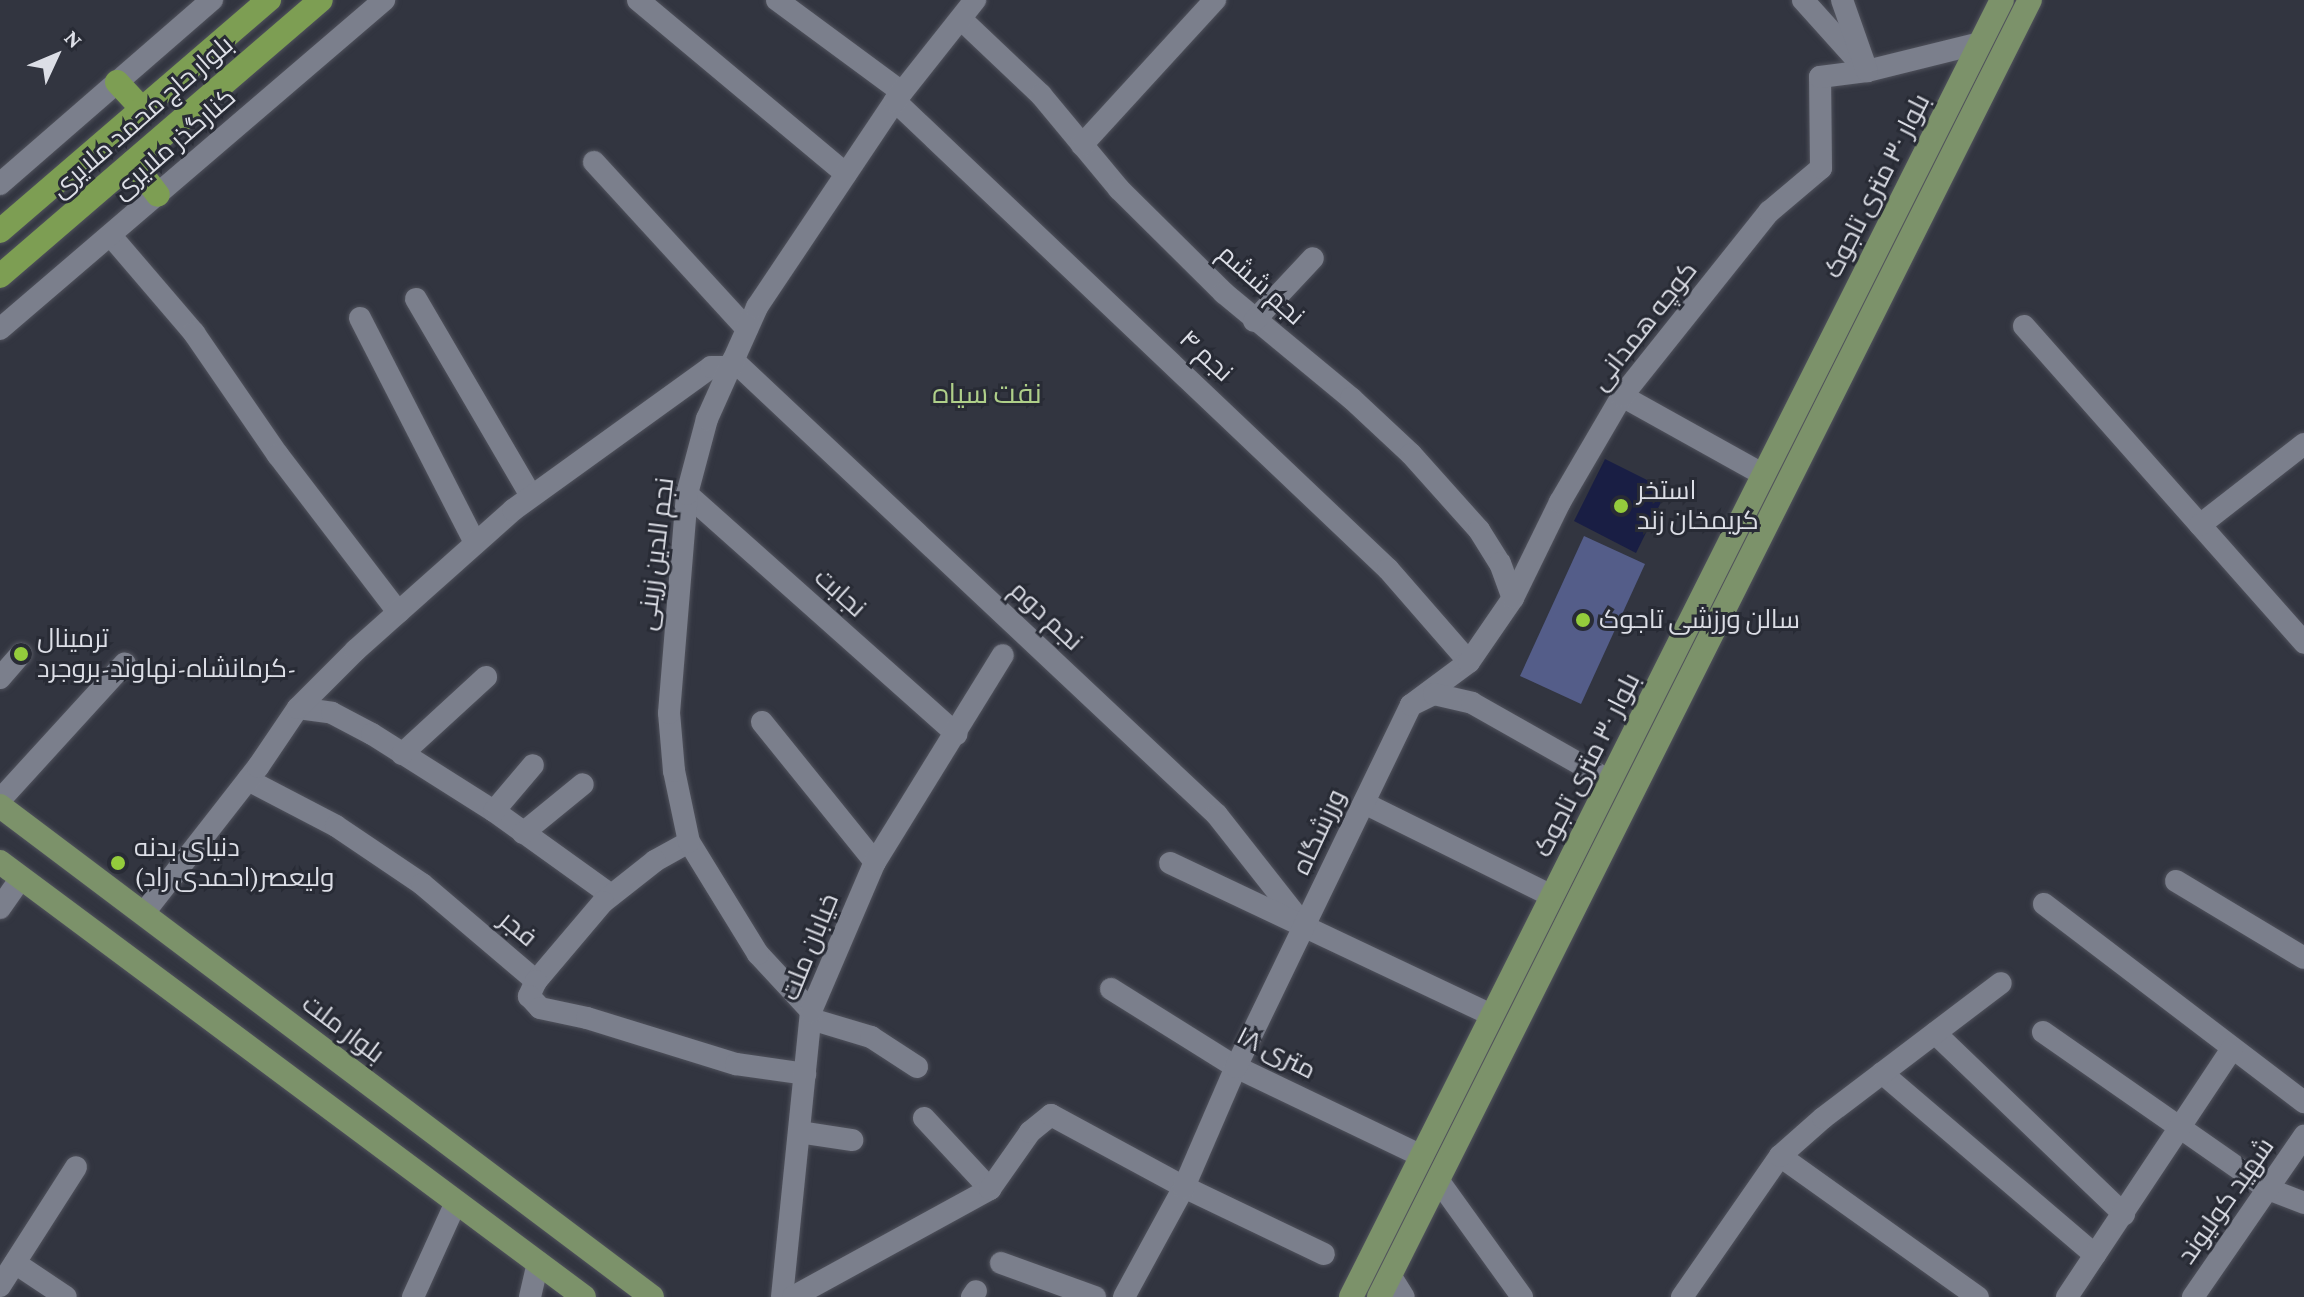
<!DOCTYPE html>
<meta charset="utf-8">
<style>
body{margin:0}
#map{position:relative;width:2304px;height:1297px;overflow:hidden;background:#323540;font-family:"Crimson Pro",Cairo,serif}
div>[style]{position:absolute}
.water>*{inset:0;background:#191e44}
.building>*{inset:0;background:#545d89}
.roads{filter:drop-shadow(0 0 2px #50525c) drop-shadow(0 0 2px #50525c)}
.minor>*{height:22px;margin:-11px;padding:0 11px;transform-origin:11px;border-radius:11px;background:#7b7f8c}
.major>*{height:24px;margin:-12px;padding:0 12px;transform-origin:12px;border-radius:12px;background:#7c926a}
.highway>*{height:24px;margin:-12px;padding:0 12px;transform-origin:12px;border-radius:12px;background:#7d9e53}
.dots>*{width:22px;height:22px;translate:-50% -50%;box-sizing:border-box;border:4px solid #282b35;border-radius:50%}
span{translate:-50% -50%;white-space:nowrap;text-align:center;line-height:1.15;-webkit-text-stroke:6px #282b35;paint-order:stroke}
.street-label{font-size:26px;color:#dcdee6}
.poi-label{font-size:26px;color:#dcdee6}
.left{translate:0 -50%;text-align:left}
.neighbourhood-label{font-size:28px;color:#afcf89}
.north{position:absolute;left:16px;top:16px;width:80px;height:80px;-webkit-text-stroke:6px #282b35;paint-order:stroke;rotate:46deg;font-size:22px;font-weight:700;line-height:32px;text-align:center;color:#dcdee6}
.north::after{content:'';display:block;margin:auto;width:28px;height:36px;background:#dcdee6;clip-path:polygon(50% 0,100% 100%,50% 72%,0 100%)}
</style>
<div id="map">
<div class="water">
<div style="clip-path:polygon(1605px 459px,1667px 490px,1636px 553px,1574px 521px)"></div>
</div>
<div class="building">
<div style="clip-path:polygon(1584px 536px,1645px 564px,1581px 704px,1520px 676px)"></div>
</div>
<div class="roads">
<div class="minor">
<div style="left:638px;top:0;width:271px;rotate:39.9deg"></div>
<div style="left:777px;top:0;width:155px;rotate:36.4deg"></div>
<div style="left:1803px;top:0;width:96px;rotate:48deg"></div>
<div style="left:1867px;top:71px;width:116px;rotate:-13.9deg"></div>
<div style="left:961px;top:19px;width:110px;rotate:43.5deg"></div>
<div style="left:1041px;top:95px;width:122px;rotate:50.3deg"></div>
<div style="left:1119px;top:189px;width:148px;rotate:44.7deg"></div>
<div style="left:1224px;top:293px;width:165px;rotate:39.6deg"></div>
<div style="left:1351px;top:398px;width:82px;rotate:43deg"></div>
<div style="left:1411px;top:454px;width:102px;rotate:48.2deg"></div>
<div style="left:1479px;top:530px;width:39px;rotate:58deg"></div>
<div style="left:1500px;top:563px;width:37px;rotate:70deg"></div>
<div style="left:895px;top:101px;width:680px;rotate:43.51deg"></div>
<div style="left:1388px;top:569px;width:123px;rotate:48.9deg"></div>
<div style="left:1082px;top:145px;width:197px;rotate:-47.5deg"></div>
<div style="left:594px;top:162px;width:226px;rotate:47.5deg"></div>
<div style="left:0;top:184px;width:281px;rotate:-41deg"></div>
<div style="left:111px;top:236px;width:128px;rotate:49.4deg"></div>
<div style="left:194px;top:333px;width:148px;rotate:55.5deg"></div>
<div style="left:278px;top:455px;width:198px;rotate:52.6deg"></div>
<div style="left:416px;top:299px;width:228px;rotate:59.7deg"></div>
<div style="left:360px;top:318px;width:253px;rotate:62.9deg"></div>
<div style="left:1254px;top:321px;width:86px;rotate:-46.9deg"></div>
<div style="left:2024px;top:326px;width:423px;rotate:48.5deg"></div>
<div style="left:0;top:329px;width:506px;rotate:-40.59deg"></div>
<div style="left:733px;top:360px;width:664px;rotate:43.23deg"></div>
<div style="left:1217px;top:815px;width:142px;rotate:51.8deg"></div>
<div style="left:1622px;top:396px;width:162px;rotate:29.1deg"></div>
<div style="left:687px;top:494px;width:361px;rotate:41.7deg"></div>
<div style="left:2200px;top:525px;width:132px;rotate:-37.9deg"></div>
<div style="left:0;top:678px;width:32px;rotate:-49deg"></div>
<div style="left:1411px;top:705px;width:72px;rotate:-36.6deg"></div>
<div style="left:1469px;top:662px;width:78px;rotate:-55.5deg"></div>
<div style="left:1513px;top:598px;width:107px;rotate:-63.9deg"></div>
<div style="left:1560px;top:502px;width:123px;rotate:-59.7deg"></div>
<div style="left:1622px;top:396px;width:236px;rotate:-51.4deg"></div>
<div style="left:1769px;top:212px;width:68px;rotate:-40.2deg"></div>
<div style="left:1821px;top:168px;width:91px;rotate:-90.6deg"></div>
<div style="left:1820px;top:77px;width:47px;rotate:-7.3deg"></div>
<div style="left:1867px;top:71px;width:75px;rotate:-109.4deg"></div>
<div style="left:298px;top:708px;width:34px;rotate:8deg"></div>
<div style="left:332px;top:713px;width:45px;rotate:27.7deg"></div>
<div style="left:372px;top:734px;width:144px;rotate:32.3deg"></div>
<div style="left:494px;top:811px;width:144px;rotate:35.7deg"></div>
<div style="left:762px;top:722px;width:180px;rotate:51.1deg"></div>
<div style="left:402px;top:754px;width:114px;rotate:-42.5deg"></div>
<div style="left:248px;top:780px;width:99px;rotate:27.6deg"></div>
<div style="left:336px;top:826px;width:104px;rotate:34deg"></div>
<div style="left:422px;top:884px;width:150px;rotate:40.4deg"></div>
<div style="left:0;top:800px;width:185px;rotate:-47.6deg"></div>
<div style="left:1364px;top:803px;width:210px;rotate:26.3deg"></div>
<div style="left:494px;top:811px;width:60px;rotate:-49.7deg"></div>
<div style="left:523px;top:833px;width:77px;rotate:-39.2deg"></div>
<div style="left:689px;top:842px;width:39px;rotate:151deg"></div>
<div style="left:655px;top:861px;width:66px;rotate:141.7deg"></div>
<div style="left:603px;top:902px;width:104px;rotate:130.3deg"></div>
<div style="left:536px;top:981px;width:17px;rotate:115deg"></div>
<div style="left:529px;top:996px;width:16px;rotate:47deg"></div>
<div style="left:540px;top:1008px;width:48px;rotate:12deg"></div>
<div style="left:587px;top:1018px;width:156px;rotate:17.2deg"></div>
<div style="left:736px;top:1064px;width:70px;rotate:8.2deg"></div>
<div style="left:1170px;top:863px;width:356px;rotate:25.3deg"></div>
<div style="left:2176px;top:881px;width:149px;rotate:31deg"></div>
<div style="left:2044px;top:904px;width:327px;rotate:37.3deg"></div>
<div style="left:0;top:908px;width:37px;rotate:-55deg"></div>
<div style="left:143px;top:914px;width:187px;rotate:-52deg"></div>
<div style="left:258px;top:767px;width:71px;rotate:-55.9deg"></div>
<div style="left:298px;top:708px;width:82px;rotate:-45deg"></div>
<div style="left:356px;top:650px;width:210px;rotate:-41.7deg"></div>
<div style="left:513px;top:510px;width:244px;rotate:-35.8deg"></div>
<div style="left:711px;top:367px;width:19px"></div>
<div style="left:1111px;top:989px;width:147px;rotate:32deg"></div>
<div style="left:1236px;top:1067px;width:206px;rotate:25.6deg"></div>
<div style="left:811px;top:1011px;width:78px;rotate:-132.9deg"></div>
<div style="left:758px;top:954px;width:132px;rotate:-121.6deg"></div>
<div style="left:689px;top:842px;width:73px;rotate:-101.9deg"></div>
<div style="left:674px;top:771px;width:58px;rotate:-94.9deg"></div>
<div style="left:669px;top:713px;width:220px;rotate:-85.3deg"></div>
<div style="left:687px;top:494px;width:78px;rotate:-75.1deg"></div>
<div style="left:707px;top:419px;width:123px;rotate:-65.9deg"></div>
<div style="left:757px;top:307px;width:248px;rotate:-56.2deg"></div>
<div style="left:895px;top:101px;width:129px;rotate:-51.6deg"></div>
<div style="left:811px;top:1019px;width:63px;rotate:16.7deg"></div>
<div style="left:871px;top:1037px;width:55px;rotate:33.1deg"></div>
<div style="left:2043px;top:1032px;width:274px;rotate:34.9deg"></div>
<div style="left:2268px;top:1189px;width:39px;rotate:21deg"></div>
<div style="left:1935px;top:1033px;width:262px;rotate:43.8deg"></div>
<div style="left:1882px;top:1073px;width:280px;rotate:40.5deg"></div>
<div style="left:924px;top:1118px;width:97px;rotate:47.1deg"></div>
<div style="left:799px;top:1132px;width:54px;rotate:8.6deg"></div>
<div style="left:1780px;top:1156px;width:243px;rotate:35.5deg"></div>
<div style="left:1438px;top:1180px;width:144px;rotate:54.3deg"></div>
<div style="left:15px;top:1263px;width:61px;rotate:33.7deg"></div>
<div style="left:1001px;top:1263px;width:100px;rotate:19.9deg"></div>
<div style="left:1390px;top:1275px;width:26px;rotate:58deg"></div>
<div style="left:0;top:1286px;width:141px;rotate:-57.4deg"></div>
<div style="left:413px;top:1297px;width:104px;rotate:-65.6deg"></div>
<div style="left:530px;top:1297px;width:36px;rotate:-77deg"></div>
<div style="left:782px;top:1297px;width:287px;rotate:-84.2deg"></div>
<div style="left:811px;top:1011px;width:162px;rotate:-66.8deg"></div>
<div style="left:875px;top:862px;width:243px;rotate:-58.3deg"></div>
<div style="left:793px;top:1297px;width:225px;rotate:-28.7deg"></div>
<div style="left:990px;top:1189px;width:70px;rotate:-54.9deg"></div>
<div style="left:1030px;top:1132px;width:27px;rotate:-39deg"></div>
<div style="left:1051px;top:1115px;width:151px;rotate:28.4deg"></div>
<div style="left:1184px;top:1187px;width:155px;rotate:25.6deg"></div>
<div style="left:972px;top:1297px;width:7px;rotate:-56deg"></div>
<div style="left:1124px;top:1297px;width:125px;rotate:-61.4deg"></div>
<div style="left:1184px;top:1187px;width:131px;rotate:-66.6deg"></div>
<div style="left:1236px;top:1067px;width:402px;rotate:-64.2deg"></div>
<div style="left:1411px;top:705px;width:25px;rotate:-26deg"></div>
<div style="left:1434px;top:694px;width:39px;rotate:13deg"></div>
<div style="left:1472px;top:703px;width:159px;rotate:29.5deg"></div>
<div style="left:1682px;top:1297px;width:172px;rotate:-55.2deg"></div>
<div style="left:1780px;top:1156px;width:57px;rotate:-41.5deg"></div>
<div style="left:1823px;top:1118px;width:223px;rotate:-37.2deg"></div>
<div style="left:2067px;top:1297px;width:298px;rotate:-56.4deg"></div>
<div style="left:2193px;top:1297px;width:196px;rotate:-55.4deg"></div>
</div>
<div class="major">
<div style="left:0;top:806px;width:816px;rotate:36.98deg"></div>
<div style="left:0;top:862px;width:728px;rotate:36.68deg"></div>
<div style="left:1351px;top:1297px;width:1451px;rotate:-63.35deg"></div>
<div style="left:1379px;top:1297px;width:1451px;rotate:-63.35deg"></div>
</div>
<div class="highway">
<div style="left:117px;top:82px;width:37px;rotate:47deg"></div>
<div style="left:133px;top:162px;width:41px;rotate:52.9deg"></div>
<div style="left:0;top:231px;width:355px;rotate:-40.7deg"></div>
<div style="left:0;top:276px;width:423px;rotate:-40.7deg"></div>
</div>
</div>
<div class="dots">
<div style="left:1621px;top:506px;background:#94cc3c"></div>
<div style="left:1583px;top:620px;background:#94cc3c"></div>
<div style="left:21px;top:654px;background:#94cc3c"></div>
<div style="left:118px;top:863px;background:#94cc3c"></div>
</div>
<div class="street-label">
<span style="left:142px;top:117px;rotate:-41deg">بلوار حاج محمد ملایری</span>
<span style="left:174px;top:144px;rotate:-41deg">کنارگذر ملایری</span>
<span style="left:1877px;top:186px;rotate:-63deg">بلوار ۳۰ متری تاجوک</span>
<span style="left:1261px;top:285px;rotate:42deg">نجم ششم</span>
<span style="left:1644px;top:326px;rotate:-52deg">کوچه همدانی</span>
<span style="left:1206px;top:356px;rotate:43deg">نجم ۴</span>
<span style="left:656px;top:554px;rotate:-83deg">نجم الدین زرینی</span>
<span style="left:840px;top:593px;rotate:42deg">نجابت</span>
<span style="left:1046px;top:616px;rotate:43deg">نجم دوم</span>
<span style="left:1587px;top:765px;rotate:-63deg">بلوار ۳۰ متری تاجوک</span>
<span style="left:1319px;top:832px;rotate:-65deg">ورزشگاه</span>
<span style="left:518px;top:929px;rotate:40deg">فجر</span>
<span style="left:810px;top:947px;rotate:-68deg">خیابان ملت</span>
<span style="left:343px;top:1029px;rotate:37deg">بلوار ملت</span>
<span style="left:1276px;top:1053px;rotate:27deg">۱۸ متری</span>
<span style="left:2226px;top:1201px;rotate:-55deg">شهید کولیوند</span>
</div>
<div class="poi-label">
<span class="left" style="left:1637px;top:506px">استخر<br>کریمخان زند</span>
<span class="left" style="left:1599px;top:620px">سالن ورزشی تاجوک</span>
<span class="left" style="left:37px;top:654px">ترمینال<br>کرمانشاه-نهاوند-بروجرد-</span>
<span class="left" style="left:134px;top:863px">دنیای بدنه<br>ولیعصر(احمدی راد)</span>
</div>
<div class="neighbourhood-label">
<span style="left:987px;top:394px">نفت سیاه</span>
</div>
<div class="north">N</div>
</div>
